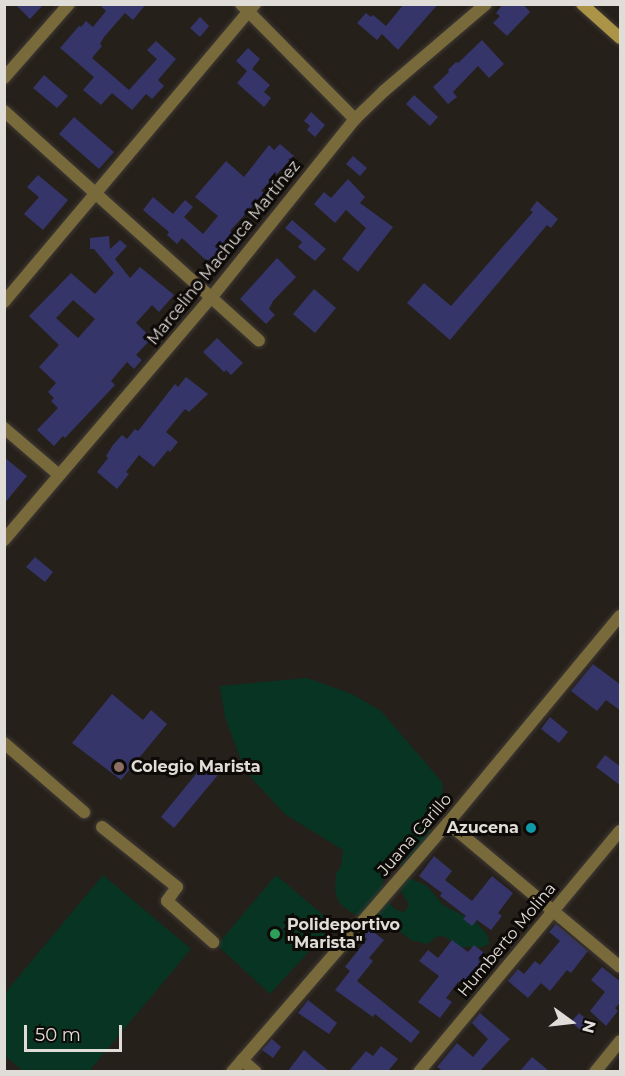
<!DOCTYPE html>
<meta charset="utf-8">
<style>
body{margin:0}
#map{position:relative;width:625px;height:1076px;overflow:hidden;background:#26201a;font-family:Montserrat,sans-serif}
div>[style]{position:absolute}
.green>*{inset:0;background:#073423}
.building>*{inset:0;background:#353569}
.roads{filter:drop-shadow(0 0 2px #403a35) drop-shadow(0 0 2px #403a35)}
.street>*{height:12px;margin:-6px;padding:0 6px;transform-origin:6px;border-radius:6px;background:#796a3c}
.secondary>*{height:12px;margin:-6px;padding:0 6px;transform-origin:6px;border-radius:6px;background:#ac9447}
.dots>*{width:16px;height:16px;translate:-50% -50%;box-sizing:border-box;border:3px solid #0d0a08;border-radius:50%}
span{translate:-50% -50%;white-space:nowrap;text-align:center;line-height:1.15;-webkit-text-stroke:6px #0d0a08;paint-order:stroke}
.street-label{font-size:16px;color:#e0dcd8}
.poi-label{font-size:16px;color:#e0dcd8;font-weight:700}
.left{translate:0 -50%;text-align:left}
.right{translate:-100% -50%;text-align:right}
.frame{position:absolute;inset:0;border:6px solid #e0dcd8;pointer-events:none}
.north{position:absolute;left:541px;top:992px;width:60px;height:60px;-webkit-text-stroke:4px #0d0a08;paint-order:stroke;rotate:105deg;font-size:16px;font-weight:700;line-height:24px;text-align:center;color:#e0dcd8}
.north::after{content:'';display:block;margin:auto;width:21px;height:27px;background:#e0dcd8;clip-path:polygon(50% 0,100% 100%,50% 72%,0 100%)}
.scale{position:absolute;left:24px;top:1025px;width:98px;height:27px;box-sizing:border-box;border:3px solid #e0dcd8;border-top:0;padding-left:8px;font-size:18px;line-height:21px;white-space:nowrap;color:#e0dcd8;-webkit-text-stroke:4px #0d0a08;paint-order:stroke}
</style>
<div id="map">
<div class="green">
<div style="clip-path:polygon(307px 678px,352px 694px,381px 711px,442px 782px,443px 794px,427px 840px,402px 865px,385px 866px,382px 890px,391px 905px,396px 910px,404px 912px,409px 905px,401px 891px,403px 879px,412px 879px,427px 886px,443px 905px,477px 923px,488px 936px,489px 944px,482px 947px,459px 947px,446px 937px,438px 936px,427px 944px,411px 940px,398px 930px,352px 913px,339px 903px,335px 890px,336px 873px,341px 867px,343px 850px,286px 815px,245px 771px,225px 717px,220px 686px)"></div>
<div style="clip-path:polygon(103px 875px,191px 949px,89px 1071px,23px 1071px,5px 1056px,5px 993px)"></div>
<div style="clip-path:polygon(276px 875px,334px 924px,270px 994px,217px 945px)"></div>
</div>
<div class="building">
<div style="clip-path:polygon(15px 4px,44px 4px,30px 19px)"></div>
<div style="clip-path:polygon(99px 4px,146px 4px,133px 20px,125px 13px,104px 37px,100px 44px,102px 46px,92px 58px,129px 90px,157px 59px,147px 50px,156px 41px,176px 59px,158px 80px,164px 86px,152px 99px,146px 94px,132px 110px,112px 93px,101px 105px,83px 90px,94px 77px,60px 48px,79px 26px,81px 27px,86px 21px,93px 27px,106px 11px)"></div>
<div style="clip-path:polygon(404px 4px,438px 4px,398px 50px,382px 34px,377px 40px,357px 23px,366px 13px,371px 17px,373px 15px,386px 26px)"></div>
<div style="clip-path:polygon(503px 4px,523px 4px,530px 12px,507px 36px,493px 23px,500px 16px,496px 13px)"></div>
<div style="clip-path:polygon(200px 17px,209px 26px,200px 37px,190px 28px)"></div>
<div style="clip-path:polygon(482px 40px,504px 64px,489px 78px,478px 66px,453px 92px,457px 97px,448px 104px,433px 87px,449px 72px,448px 70px,456px 62px,458px 63px)"></div>
<div style="clip-path:polygon(248px 48px,260px 59px,252px 69px,270px 85px,264px 92px,271px 98px,264px 107px,237px 83px,247px 71px,236px 61px)"></div>
<div style="clip-path:polygon(44px 75px,68px 96px,57px 108px,33px 88px)"></div>
<div style="clip-path:polygon(414px 95px,438px 117px,430px 126px,406px 104px)"></div>
<div style="clip-path:polygon(311px 112px,325px 125px,315px 137px,307px 130px,310px 126px,304px 121px)"></div>
<div style="clip-path:polygon(74px 117px,114px 152px,99px 169px,59px 134px)"></div>
<div style="clip-path:polygon(280px 144px,294px 156px,261px 191px,264px 193px,230px 231px,243px 242px,231px 256px,221px 248px,208px 262px,182px 238px,177px 244px,167px 235px,169px 232px,143px 210px,153px 197px,173px 214px,185px 200px,193px 207px,184px 217px,203px 234px,218px 216px,195px 197px,226px 161px,244px 177px,269px 145px,274px 150px)"></div>
<div style="clip-path:polygon(353px 156px,367px 168px,360px 176px,346px 164px)"></div>
<div style="clip-path:polygon(38px 175px,68px 200px,43px 230px,24px 214px,39px 197px,27px 187px)"></div>
<div style="clip-path:polygon(348px 179px,365px 197px,360px 203px,393px 227px,358px 272px,342px 259px,366px 228px,346px 210px,335px 223px,314px 204px,324px 192px,331px 198px)"></div>
<div style="clip-path:polygon(537px 201px,558px 219px,551px 228px,547px 225px,450px 340px,407px 303px,424px 283px,451px 306px,533px 212px,530px 210px)"></div>
<div style="clip-path:polygon(292px 220px,326px 249px,315px 261px,298px 247px,302px 242px,285px 228px)"></div>
<div style="clip-path:polygon(evenodd,109px 236px,110px 249px,120px 240px,127px 246px,115px 259px,130px 278px,140px 267px,174px 295px,159px 312px,152px 305px,136px 323px,152px 338px,136px 355px,142px 360px,134px 369px,127px 362px,111px 381px,115px 385px,65px 438px,63px 436px,54px 446px,37px 430px,58px 408px,51px 401px,54px 398px,48px 392px,56px 383px,39px 367px,59px 345px,29px 316px,71px 273px,95px 294px,114px 273px,94px 249px,90px 249px,90px 238px,109px 236px,73px 300px,95px 319px,78px 338px,56px 318px,73px 300px)"></div>
<div style="clip-path:polygon(277px 258px,296px 277px,273px 301px,269px 309px,275px 315px,266px 324px,240px 299px)"></div>
<div style="clip-path:polygon(314px 289px,336px 308px,315px 333px,293px 314px)"></div>
<div style="clip-path:polygon(217px 338px,243px 363px,231px 375px,226px 370px,224px 372px,203px 352px)"></div>
<div style="clip-path:polygon(186px 377px,208px 394px,189px 412px,185px 409px,166px 432px,178px 442px,170px 452px,168px 450px,154px 467px,139px 455px,126px 472px,129px 474px,117px 489px,97px 472px,108px 458px,106px 456px,113px 445px,122px 435px,127px 439px,135px 429px,138px 431px,175px 384px,178px 387px)"></div>
<div style="clip-path:polygon(4px 457px,27px 476px,4px 504px)"></div>
<div style="clip-path:polygon(35px 557px,53px 572px,45px 582px,26px 567px)"></div>
<div style="clip-path:polygon(593px 664px,621px 685px,621px 711px,606px 700px,597px 711px,571px 691px)"></div>
<div style="clip-path:polygon(112px 694px,143px 720px,151px 710px,167px 724px,121px 780px,72px 743px)"></div>
<div style="clip-path:polygon(550px 717px,568px 732px,559px 743px,541px 729px)"></div>
<div style="clip-path:polygon(605px 755px,621px 767px,621px 786px,596px 767px)"></div>
<div style="clip-path:polygon(209px 758px,222px 770px,174px 828px,161px 817px)"></div>
<div style="clip-path:polygon(434px 856px,452px 871px,445px 880px,472px 901px,492px 876px,513px 893px,498px 913px,502px 916px,491px 930px,477px 920px,472px 926px,463px 919px,466px 916px,440px 896px,442px 893px,419px 876px)"></div>
<div style="clip-path:polygon(556px 924px,588px 951px,571px 973px,567px 970px,550px 991px,541px 983px,528px 998px,508px 981px,518px 969px,524px 974px,535px 961px,540px 965px,560px 941px,549px 932px)"></div>
<div style="clip-path:polygon(368px 928px,384px 940px,369px 958px,373px 961px,357px 981px,420px 1032px,411px 1043px,375px 1014px,373px 1017px,335px 990px,350px 971px,345px 967px,367px 939px,362px 935px)"></div>
<div style="clip-path:polygon(452px 940px,468px 952px,474px 945px,484px 953px,478px 960px,481px 962px,463px 985px,458px 982px,446px 998px,452px 1002px,440px 1018px,418px 1002px,439px 976px,419px 961px,428px 950px,438px 958px)"></div>
<div style="clip-path:polygon(602px 967px,621px 982px,621px 1002px,615px 1008px,618px 1011px,606px 1026px,590px 1011px,605px 992px,591px 980px)"></div>
<div style="clip-path:polygon(308px 1000px,337px 1023px,329px 1034px,298px 1013px)"></div>
<div style="clip-path:polygon(480px 1013px,510px 1039px,480px 1071px,443px 1071px,437px 1067px,457px 1043px,473px 1057px,488px 1039px,472px 1023px)"></div>
<div style="clip-path:polygon(579px 1013px,591px 1023px,584px 1033px,571px 1022px)"></div>
<div style="clip-path:polygon(272px 1039px,281px 1047px,273px 1058px,262px 1050px)"></div>
<div style="clip-path:polygon(381px 1046px,398px 1059px,388px 1071px,349px 1071px,366px 1051px,373px 1056px)"></div>
<div style="clip-path:polygon(304px 1050px,314px 1059px,329px 1071px,288px 1071px)"></div>
<div style="clip-path:polygon(532px 1057px,542px 1065px,549px 1071px,520px 1071px)"></div>
</div>
<div class="roads">
<div class="street">
<div style="left:241px;top:4px;width:162px;rotate:45.3deg"></div>
<div style="left:4px;top:78px;width:98px;rotate:-48.7deg"></div>
<div style="left:4px;top:111px;width:343px;rotate:42deg"></div>
<div style="left:4px;top:302px;width:390px;rotate:-49.9deg"></div>
<div style="left:4px;top:428px;width:72px;rotate:40.5deg"></div>
<div style="left:4px;top:540px;width:318px;rotate:-49.5deg"></div>
<div style="left:211px;top:298px;width:230px;rotate:-51.2deg"></div>
<div style="left:355px;top:119px;width:40px;rotate:-44deg"></div>
<div style="left:384px;top:91px;width:134px;rotate:-40.5deg"></div>
<div style="left:4px;top:743px;width:106px;rotate:40.8deg"></div>
<div style="left:448px;top:823px;width:224px;rotate:39.9deg"></div>
<div style="left:102px;top:827px;width:96px;rotate:38.7deg"></div>
<div style="left:177px;top:887px;width:17px;rotate:126deg"></div>
<div style="left:167px;top:901px;width:62px;rotate:41.7deg"></div>
<div style="left:242px;top:1060px;width:18px;rotate:41deg"></div>
<div style="left:232px;top:1072px;width:330px;rotate:-49.1deg"></div>
<div style="left:448px;top:823px;width:269px;rotate:-50.3deg"></div>
<div style="left:419px;top:1072px;width:314px;rotate:-50.2deg"></div>
<div style="left:595px;top:1072px;width:40px;rotate:-51deg"></div>
</div>
<div class="secondary">
<div style="left:582px;top:4px;width:51px;rotate:41.8deg"></div>
</div>
</div>
<div class="dots">
<div style="left:119px;top:767px;background:#8d6e63"></div>
<div style="left:531px;top:828px;background:#0f9aa8"></div>
<div style="left:275px;top:934px;background:#2e9e5b"></div>
</div>
<div class="street-label">
<span style="left:224px;top:253px;rotate:-51deg">Marcelino Machuca Martínez</span>
<span style="left:415px;top:835px;rotate:-49deg">Juana Carillo</span>
<span style="left:507px;top:940px;rotate:-50deg">Humberto Molina</span>
</div>
<div class="poi-label">
<span class="left" style="left:131px;top:767px">Colegio Marista</span>
<span class="right" style="left:519px;top:828px">Azucena</span>
<span class="left" style="left:287px;top:934px">Polideportivo<br>"Marista"</span>
</div>
<div class="frame"></div>
<div class="north">N</div>
<div class="scale">50 m</div>
</div>
